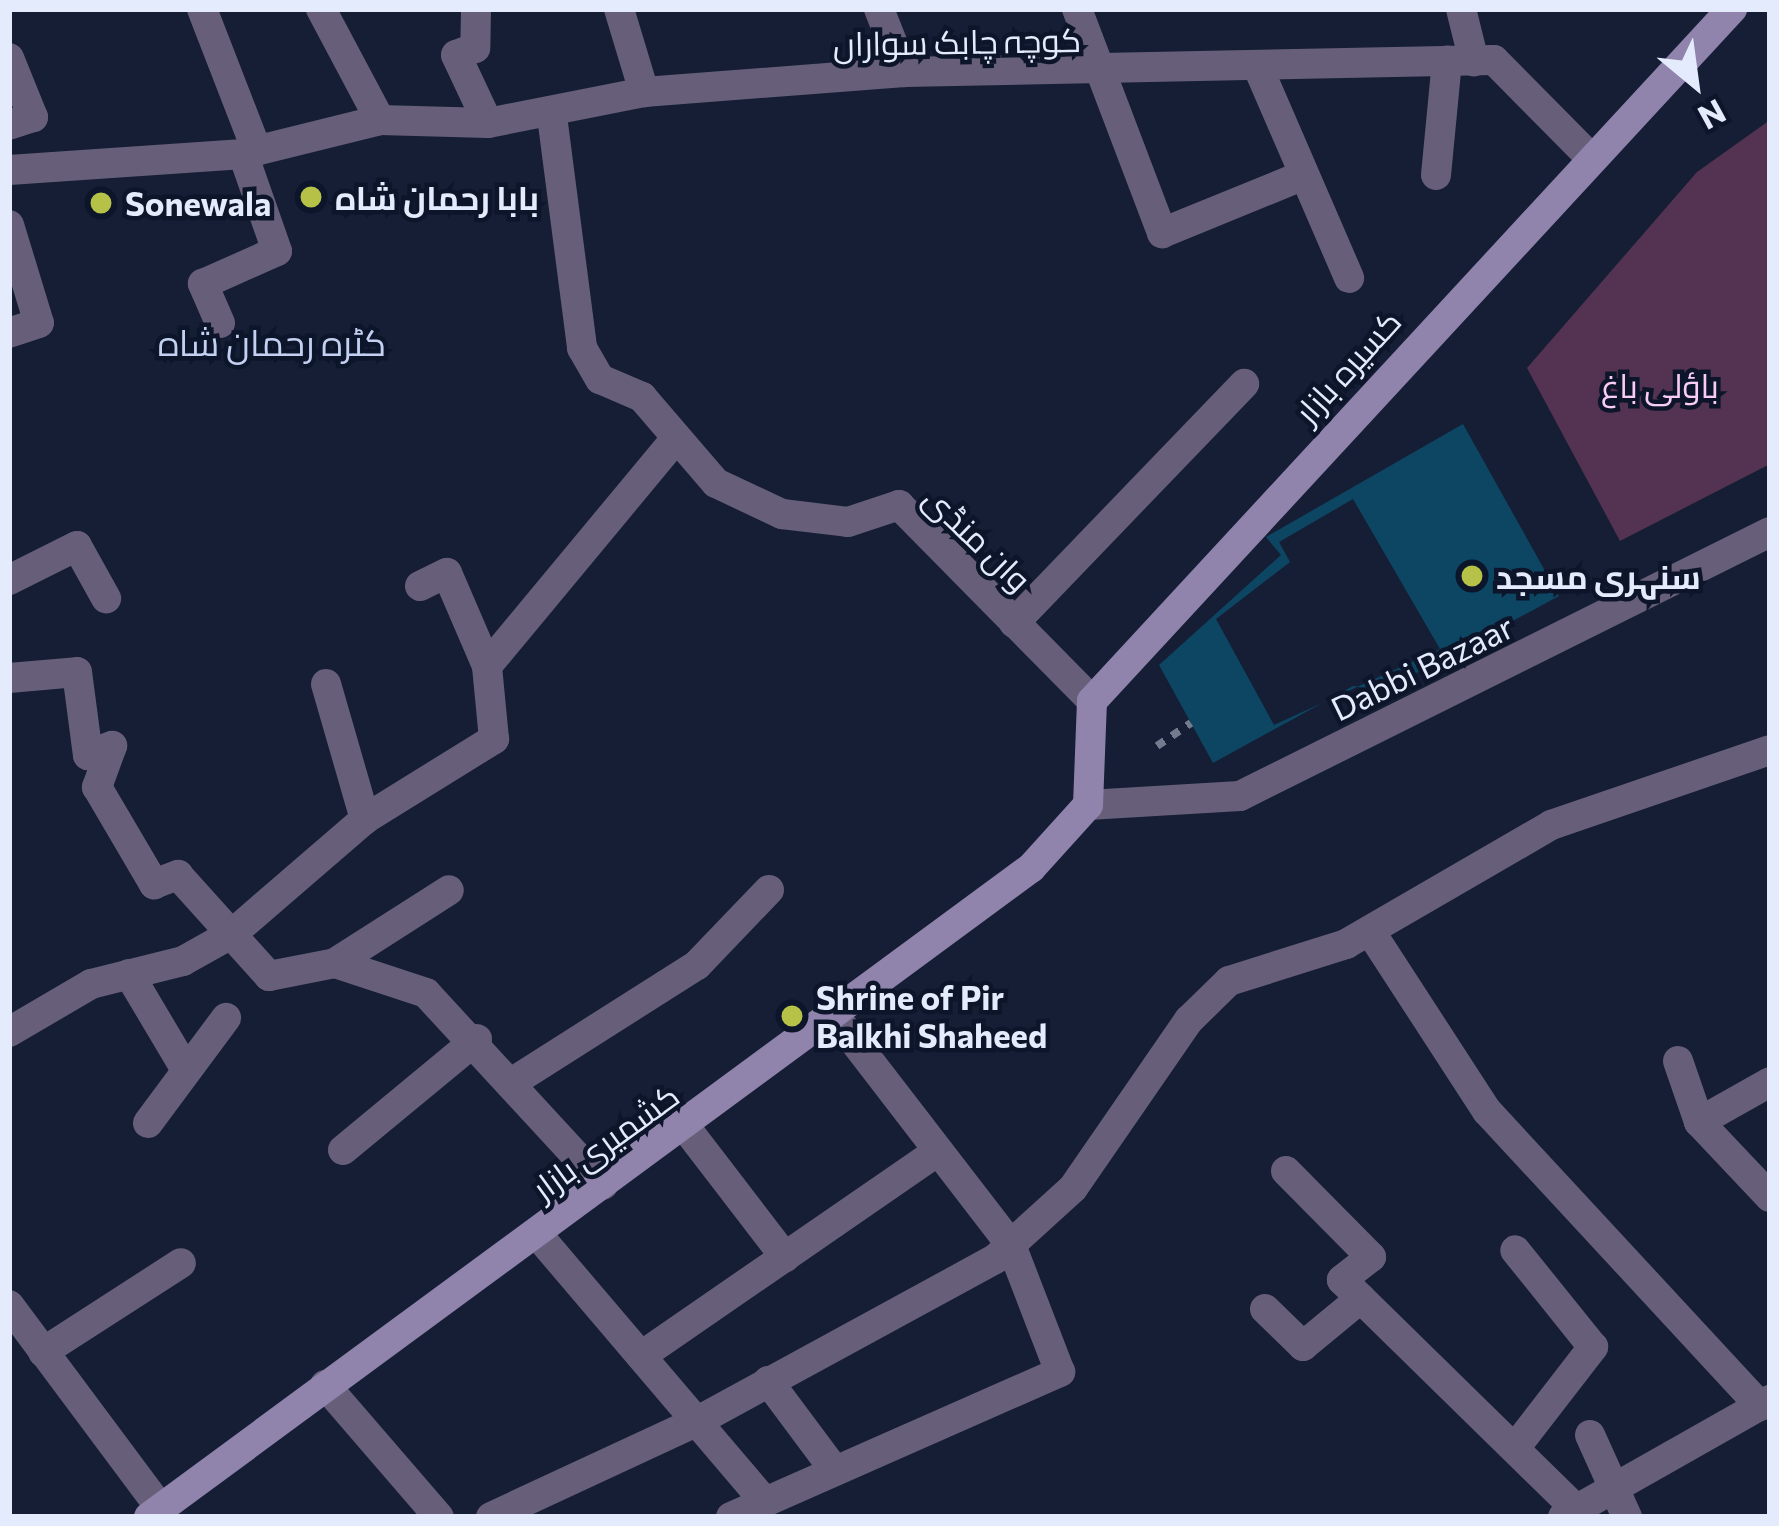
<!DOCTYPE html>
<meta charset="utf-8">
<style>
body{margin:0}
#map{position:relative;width:1779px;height:1526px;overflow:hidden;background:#151e35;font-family:Commissioner,Cairo,sans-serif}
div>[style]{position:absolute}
.green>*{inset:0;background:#533351}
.building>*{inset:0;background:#0d4663}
.path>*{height:8px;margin-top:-4px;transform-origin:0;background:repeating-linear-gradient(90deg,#737b8f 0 9px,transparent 0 18px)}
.lane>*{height:30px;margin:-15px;padding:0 15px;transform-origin:15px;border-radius:15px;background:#675f79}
.street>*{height:30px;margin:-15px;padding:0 15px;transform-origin:15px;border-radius:15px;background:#675f79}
.secondary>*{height:30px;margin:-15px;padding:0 15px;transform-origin:15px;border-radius:15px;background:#9084ad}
.dots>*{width:33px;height:33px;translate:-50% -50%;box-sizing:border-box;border:6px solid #0d152b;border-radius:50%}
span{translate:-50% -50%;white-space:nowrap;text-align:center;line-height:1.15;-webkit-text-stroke:9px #0d152b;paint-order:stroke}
.street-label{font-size:33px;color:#e4ebfc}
.poi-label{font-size:33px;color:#e4ebfc;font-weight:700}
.left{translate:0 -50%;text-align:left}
.park-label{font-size:33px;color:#f9ccf6}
.neighbourhood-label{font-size:36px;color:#c3d0f0}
.frame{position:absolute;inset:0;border:12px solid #e4ebfc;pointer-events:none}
.north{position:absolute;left:1635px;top:24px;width:120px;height:120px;-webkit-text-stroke:9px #0d152b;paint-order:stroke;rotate:151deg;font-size:33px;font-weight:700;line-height:48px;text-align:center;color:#e4ebfc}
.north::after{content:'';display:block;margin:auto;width:42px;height:54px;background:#e4ebfc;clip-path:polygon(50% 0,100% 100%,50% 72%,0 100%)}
</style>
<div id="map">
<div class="green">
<div style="clip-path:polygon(1770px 120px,1770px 464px,1620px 541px,1527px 368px,1697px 172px)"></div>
</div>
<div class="building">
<div style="clip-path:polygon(evenodd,1463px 424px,1559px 596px,1383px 691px,1353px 686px,1213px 763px,1159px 665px,1281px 555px,1266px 537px,1463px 424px,1353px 499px,1440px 649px,1274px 725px,1216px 619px,1290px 562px,1279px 542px,1353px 499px)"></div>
</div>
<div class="path">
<div style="left:1157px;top:746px;width:41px;rotate:-34.1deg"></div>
</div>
<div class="lane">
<div style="left:202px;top:9px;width:152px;rotate:68.8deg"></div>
<div style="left:321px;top:9px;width:126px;rotate:62deg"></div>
<div style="left:476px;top:9px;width:39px;rotate:91deg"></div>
<div style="left:475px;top:48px;width:20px;rotate:160deg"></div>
<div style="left:456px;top:55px;width:75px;rotate:64.8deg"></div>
<div style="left:619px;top:9px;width:87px;rotate:73.2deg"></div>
<div style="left:879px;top:9px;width:68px;rotate:68.4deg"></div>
<div style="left:1077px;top:9px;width:240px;rotate:69.2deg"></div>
<div style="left:1162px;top:233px;width:153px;rotate:-22.2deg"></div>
<div style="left:9px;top:58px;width:64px;rotate:67.9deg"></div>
<div style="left:33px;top:117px;width:25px;rotate:162deg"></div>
<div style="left:1257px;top:65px;width:232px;rotate:66.6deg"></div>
<div style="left:1436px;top:175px;width:115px;rotate:-84.5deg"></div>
<div style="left:9px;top:225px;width:102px;rotate:73deg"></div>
<div style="left:39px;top:323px;width:32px;rotate:162deg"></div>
<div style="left:220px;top:323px;width:43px;rotate:-113.6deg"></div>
<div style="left:203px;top:284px;width:81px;rotate:-24deg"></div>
<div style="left:277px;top:251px;width:103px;rotate:-109.3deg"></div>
<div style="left:9px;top:580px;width:76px;rotate:-26.6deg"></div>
<div style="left:77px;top:546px;width:60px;rotate:60.9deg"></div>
<div style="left:420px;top:586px;width:30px;rotate:-26deg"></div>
<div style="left:447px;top:573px;width:101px;rotate:66.7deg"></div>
<div style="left:9px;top:678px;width:68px;rotate:-5deg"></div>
<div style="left:77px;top:672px;width:84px;rotate:82.5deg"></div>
<div style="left:88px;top:755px;width:26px;rotate:-21deg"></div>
<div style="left:112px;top:746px;width:44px;rotate:110.1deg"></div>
<div style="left:97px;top:787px;width:113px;rotate:59.6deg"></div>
<div style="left:154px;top:884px;width:26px;rotate:-21deg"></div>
<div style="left:178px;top:875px;width:136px;rotate:48deg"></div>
<div style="left:269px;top:976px;width:67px;rotate:-11.1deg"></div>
<div style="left:335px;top:963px;width:96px;rotate:18.2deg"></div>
<div style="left:426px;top:993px;width:261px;rotate:47.3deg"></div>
<div style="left:326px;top:684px;width:141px;rotate:73.9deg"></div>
<div style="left:1370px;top:931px;width:215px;rotate:57deg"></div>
<div style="left:1487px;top:1111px;width:402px;rotate:47.2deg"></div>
<div style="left:335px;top:963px;width:135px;rotate:-32.6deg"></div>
<div style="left:129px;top:974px;width:106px;rotate:59.3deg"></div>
<div style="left:9px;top:1032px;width:95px;rotate:-30.3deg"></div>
<div style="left:91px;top:984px;width:95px;rotate:-14deg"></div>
<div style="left:183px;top:961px;width:57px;rotate:-29.2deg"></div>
<div style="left:233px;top:933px;width:174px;rotate:-40.8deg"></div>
<div style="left:365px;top:819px;width:152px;rotate:-31.8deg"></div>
<div style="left:494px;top:739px;width:73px;rotate:-95.5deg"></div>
<div style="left:487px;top:666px;width:296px;rotate:-50.3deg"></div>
<div style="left:1678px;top:1061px;width:65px;rotate:71deg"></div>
<div style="left:1699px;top:1122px;width:103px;rotate:46.6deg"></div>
<div style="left:511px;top:1083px;width:220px;rotate:-32.4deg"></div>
<div style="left:697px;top:965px;width:104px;rotate:-46.2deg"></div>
<div style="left:1699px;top:1122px;width:81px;rotate:-29.4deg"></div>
<div style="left:148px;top:1123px;width:131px;rotate:-53.4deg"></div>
<div style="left:686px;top:1128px;width:163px;rotate:52.5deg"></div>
<div style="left:343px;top:1150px;width:174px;rotate:-39.6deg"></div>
<div style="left:1286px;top:1171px;width:121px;rotate:45.3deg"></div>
<div style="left:1371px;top:1257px;width:37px;rotate:142deg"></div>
<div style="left:1342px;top:1280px;width:327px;rotate:44.4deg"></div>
<div style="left:537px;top:1234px;width:352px;rotate:49.6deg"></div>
<div style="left:9px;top:1305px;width:249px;rotate:53.3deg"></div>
<div style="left:1265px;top:1309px;width:53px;rotate:44.2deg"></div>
<div style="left:1303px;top:1346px;width:75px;rotate:-39.6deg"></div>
<div style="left:43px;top:1352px;width:164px;rotate:-32.8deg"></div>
<div style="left:641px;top:1356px;width:361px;rotate:-34.6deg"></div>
<div style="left:768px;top:1381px;width:112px;rotate:53.3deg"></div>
<div style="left:325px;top:1385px;width:174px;rotate:49.2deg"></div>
<div style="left:1590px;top:1435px;width:90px;rotate:65.7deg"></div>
<div style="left:1515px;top:1448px;width:128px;rotate:-52.3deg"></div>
<div style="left:1593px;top:1347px;width:124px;rotate:-128.8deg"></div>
<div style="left:731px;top:1517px;width:360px;rotate:-23.8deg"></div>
<div style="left:1060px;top:1372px;width:136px;rotate:-111.1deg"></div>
<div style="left:1011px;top:1245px;width:285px;rotate:-127.6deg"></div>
<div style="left:1563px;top:1517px;width:238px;rotate:-29.5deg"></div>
</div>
<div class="street">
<div style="left:1461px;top:9px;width:54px;rotate:76deg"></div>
<div style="left:552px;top:116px;width:234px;rotate:82.6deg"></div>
<div style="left:582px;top:348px;width:36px;rotate:60deg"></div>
<div style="left:600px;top:379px;width:46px;rotate:23.2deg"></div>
<div style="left:642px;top:397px;width:113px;rotate:49.3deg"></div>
<div style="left:716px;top:483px;width:73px;rotate:25.2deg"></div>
<div style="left:782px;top:514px;width:66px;rotate:6.9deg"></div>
<div style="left:848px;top:522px;width:54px;rotate:-18.4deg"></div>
<div style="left:899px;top:505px;width:275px;rotate:45.4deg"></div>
<div style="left:9px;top:170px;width:235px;rotate:-3.9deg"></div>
<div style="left:243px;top:154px;width:141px;rotate:-13.9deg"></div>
<div style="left:380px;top:120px;width:108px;rotate:1.6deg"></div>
<div style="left:488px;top:123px;width:159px;rotate:-11.2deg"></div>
<div style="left:644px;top:92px;width:261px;rotate:-4.4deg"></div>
<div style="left:904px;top:72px;width:590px;rotate:-1.17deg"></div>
<div style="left:1494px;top:60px;width:134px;rotate:45.3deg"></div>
<div style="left:1014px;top:623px;width:332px;rotate:-46.1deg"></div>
<div style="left:1088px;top:805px;width:152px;rotate:-3.4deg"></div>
<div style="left:1240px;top:796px;width:592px;rotate:-26.48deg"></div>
<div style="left:491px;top:1517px;width:226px;rotate:-24.9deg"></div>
<div style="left:696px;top:1422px;width:341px;rotate:-28.6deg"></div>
<div style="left:995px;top:1259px;width:105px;rotate:-42.3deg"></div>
<div style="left:1073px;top:1188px;width:204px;rotate:-55.4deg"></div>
<div style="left:1189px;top:1020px;width:56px;rotate:-44.3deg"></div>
<div style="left:1229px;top:981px;width:123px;rotate:-17.5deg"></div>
<div style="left:1346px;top:944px;width:237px;rotate:-30.1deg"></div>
<div style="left:1551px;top:825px;width:231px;rotate:-18.9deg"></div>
</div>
<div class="secondary">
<div style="left:149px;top:1517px;width:1095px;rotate:-36.35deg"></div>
<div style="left:1031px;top:868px;width:85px;rotate:-47.9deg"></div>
<div style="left:1088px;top:805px;width:104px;rotate:-87.8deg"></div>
<div style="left:1092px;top:701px;width:943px;rotate:-47.24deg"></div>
</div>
<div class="dots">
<div style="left:311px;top:197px;background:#b6c148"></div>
<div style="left:101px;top:203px;background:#b6c148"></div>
<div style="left:1472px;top:576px;background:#b6c148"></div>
<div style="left:792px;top:1016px;background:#b6c148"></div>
</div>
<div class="street-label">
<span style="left:957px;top:41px;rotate:-1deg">کوچہ چابک سواراں</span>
<span style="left:1347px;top:366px;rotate:-48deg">کسیرہ بازار</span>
<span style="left:978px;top:538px;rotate:44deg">وان منڈی</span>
<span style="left:1422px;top:667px;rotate:-26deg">Dabbi Bazaar</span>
<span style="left:605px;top:1141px;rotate:-36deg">کشمیری بازار</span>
</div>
<div class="poi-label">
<span class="left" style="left:335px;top:197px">بابا رحمان شاہ</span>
<span class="left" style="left:125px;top:203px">Sonewala</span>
<span class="left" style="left:1496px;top:576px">سنہری مسجد</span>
<span class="left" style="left:816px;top:1016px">Shrine of Pir<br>Balkhi Shaheed</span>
</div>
<div class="park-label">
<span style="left:1660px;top:385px">باؤلی باغ</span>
</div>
<div class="neighbourhood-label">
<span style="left:272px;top:342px">کٹرہ رحمان شاہ</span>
</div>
<div class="frame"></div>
<div class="north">N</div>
</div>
